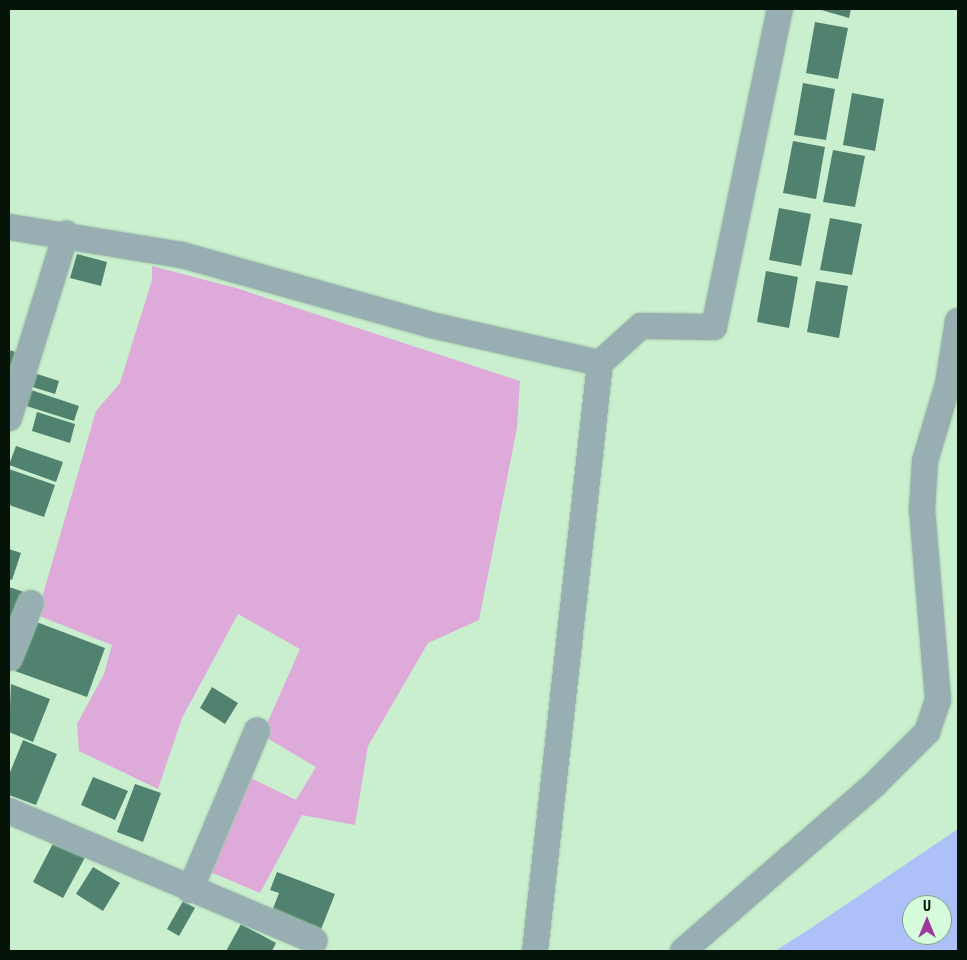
<!DOCTYPE html>
<style>
body{margin:0}
#map{position:relative;width:967px;height:960px;overflow:hidden;background:#c9efce;font-family:"Roboto Condensed",sans-serif}
div>[style]{position:absolute}
.green>*{inset:0;background:#deaada}
.water>*{inset:0;background:#adc1f8}
.building>*{inset:0;background:#518270}
.roads{filter:drop-shadow(0 0 1px #aaccae) drop-shadow(0 0 1px #aaccae)}
.street>*{height:26px;margin:-13px;padding:0 13px;transform-origin:13px;border-radius:13px;background:#97afb3}
span{translate:-50% -50%;white-space:nowrap;text-align:center;line-height:1.15;-webkit-text-stroke:4.5px #d6fddb;paint-order:stroke}
.frame{position:absolute;inset:0;border:10px solid #061308;pointer-events:none}
.north{position:absolute;left:902px;top:895px;width:50px;height:50px;box-sizing:border-box;background:#d6fddb;border:1px solid #839f87;border-radius:50%;rotate:0deg;font-size:14px;font-weight:700;line-height:20px;text-align:center;color:#061308}
.north::after{content:'';display:block;margin:auto;width:18px;height:22px;background:#9f389c;clip-path:polygon(50% 0,100% 100%,50% 72%,0 100%)}
</style>
<div id="map">
<div class="green">
<div style="clip-path:polygon(152px 266px,236px 288px,520px 381px,517px 428px,479px 620px,428px 643px,368px 746px,355px 825px,302px 815px,260px 893px,203px 869px,249px 777px,296px 800px,316px 767px,262px 735px,300px 649px,238px 614px,182px 718px,158px 789px,79px 751px,77px 724px,104px 674px,112px 645px,37px 615px,96px 411px,120px 383px,152px 280px)"></div>
</div>
<div class="water">
<div style="clip-path:polygon(evenodd,958px 829px,958px 951px,775px 951px,811px 928px,958px 829px,912px 905px,942px 905px,942px 935px,912px 935px,912px 905px)"></div>
</div>
<div class="building">
<div style="clip-path:polygon(818px 9px,851px 9px,849px 18px)"></div>
<div style="clip-path:polygon(815px 22px,848px 28px,838px 79px,806px 73px)"></div>
<div style="clip-path:polygon(803px 83px,835px 89px,826px 140px,794px 135px)"></div>
<div style="clip-path:polygon(852px 93px,884px 99px,875px 151px,843px 145px)"></div>
<div style="clip-path:polygon(793px 141px,825px 147px,816px 199px,783px 193px)"></div>
<div style="clip-path:polygon(833px 150px,865px 156px,855px 207px,823px 202px)"></div>
<div style="clip-path:polygon(779px 208px,811px 214px,801px 266px,769px 260px)"></div>
<div style="clip-path:polygon(830px 218px,862px 224px,852px 275px,820px 270px)"></div>
<div style="clip-path:polygon(77px 254px,107px 262px,101px 286px,70px 278px)"></div>
<div style="clip-path:polygon(766px 271px,798px 277px,789px 328px,757px 322px)"></div>
<div style="clip-path:polygon(816px 281px,848px 286px,839px 338px,807px 332px)"></div>
<div style="clip-path:polygon(9px 350px,16px 352px,10px 369px,9px 368px)"></div>
<div style="clip-path:polygon(31px 372px,59px 381px,55px 394px,26px 385px)"></div>
<div style="clip-path:polygon(25px 388px,79px 406px,74px 421px,20px 404px)"></div>
<div style="clip-path:polygon(37px 412px,75px 424px,70px 443px,32px 431px)"></div>
<div style="clip-path:polygon(16px 446px,63px 462px,56px 482px,9px 465px)"></div>
<div style="clip-path:polygon(9px 469px,55px 485px,44px 517px,9px 505px)"></div>
<div style="clip-path:polygon(9px 549px,21px 553px,12px 580px,9px 579px)"></div>
<div style="clip-path:polygon(9px 587px,27px 593px,9px 625px)"></div>
<div style="clip-path:polygon(34px 621px,105px 648px,87px 697px,15px 671px)"></div>
<div style="clip-path:polygon(11px 684px,50px 699px,33px 742px,9px 732px)"></div>
<div style="clip-path:polygon(212px 687px,238px 703px,225px 724px,200px 708px)"></div>
<div style="clip-path:polygon(23px 740px,57px 754px,36px 805px,9px 795px,9px 775px)"></div>
<div style="clip-path:polygon(93px 777px,128px 791px,115px 820px,81px 805px)"></div>
<div style="clip-path:polygon(135px 784px,161px 793px,143px 842px,117px 832px)"></div>
<div style="clip-path:polygon(57px 836px,88px 852px,63px 898px,33px 882px)"></div>
<div style="clip-path:polygon(93px 867px,120px 883px,103px 911px,76px 894px)"></div>
<div style="clip-path:polygon(277px 872px,335px 894px,318px 937px,272px 911px,279px 893px,270px 890px)"></div>
<div style="clip-path:polygon(183px 901px,195px 908px,179px 936px,167px 929px)"></div>
<div style="clip-path:polygon(241px 924px,276px 943px,272px 951px,226px 951px)"></div>
</div>
<div class="roads">
<div class="street">
<div style="left:9px;top:227px;width:175px;rotate:9.2deg"></div>
<div style="left:182px;top:255px;width:259px;rotate:15.7deg"></div>
<div style="left:431px;top:325px;width:173px;rotate:12.7deg"></div>
<div style="left:9px;top:418px;width:193px;rotate:-72.8deg"></div>
<div style="left:9px;top:658px;width:59px;rotate:-68.2deg"></div>
<div style="left:9px;top:811px;width:332px;rotate:23deg"></div>
<div style="left:190px;top:890px;width:173px;rotate:-67.2deg"></div>
<div style="left:535px;top:951px;width:592px;rotate:-83.69deg"></div>
<div style="left:600px;top:363px;width:55px;rotate:-42.1deg"></div>
<div style="left:641px;top:326px;width:73px;rotate:0.8deg"></div>
<div style="left:714px;top:327px;width:325px;rotate:-78.3deg"></div>
<div style="left:683px;top:951px;width:254px;rotate:-41deg"></div>
<div style="left:875px;top:784px;width:74px;rotate:-45deg"></div>
<div style="left:927px;top:732px;width:34px;rotate:-71deg"></div>
<div style="left:938px;top:700px;width:191px;rotate:-94.8deg"></div>
<div style="left:922px;top:510px;width:49px;rotate:-86.5deg"></div>
<div style="left:925px;top:461px;width:80px;rotate:-73.4deg"></div>
<div style="left:948px;top:384px;width:64px;rotate:-81deg"></div>
</div>
</div>
<div class="frame"></div>
<div class="north">U</div>
</div>
